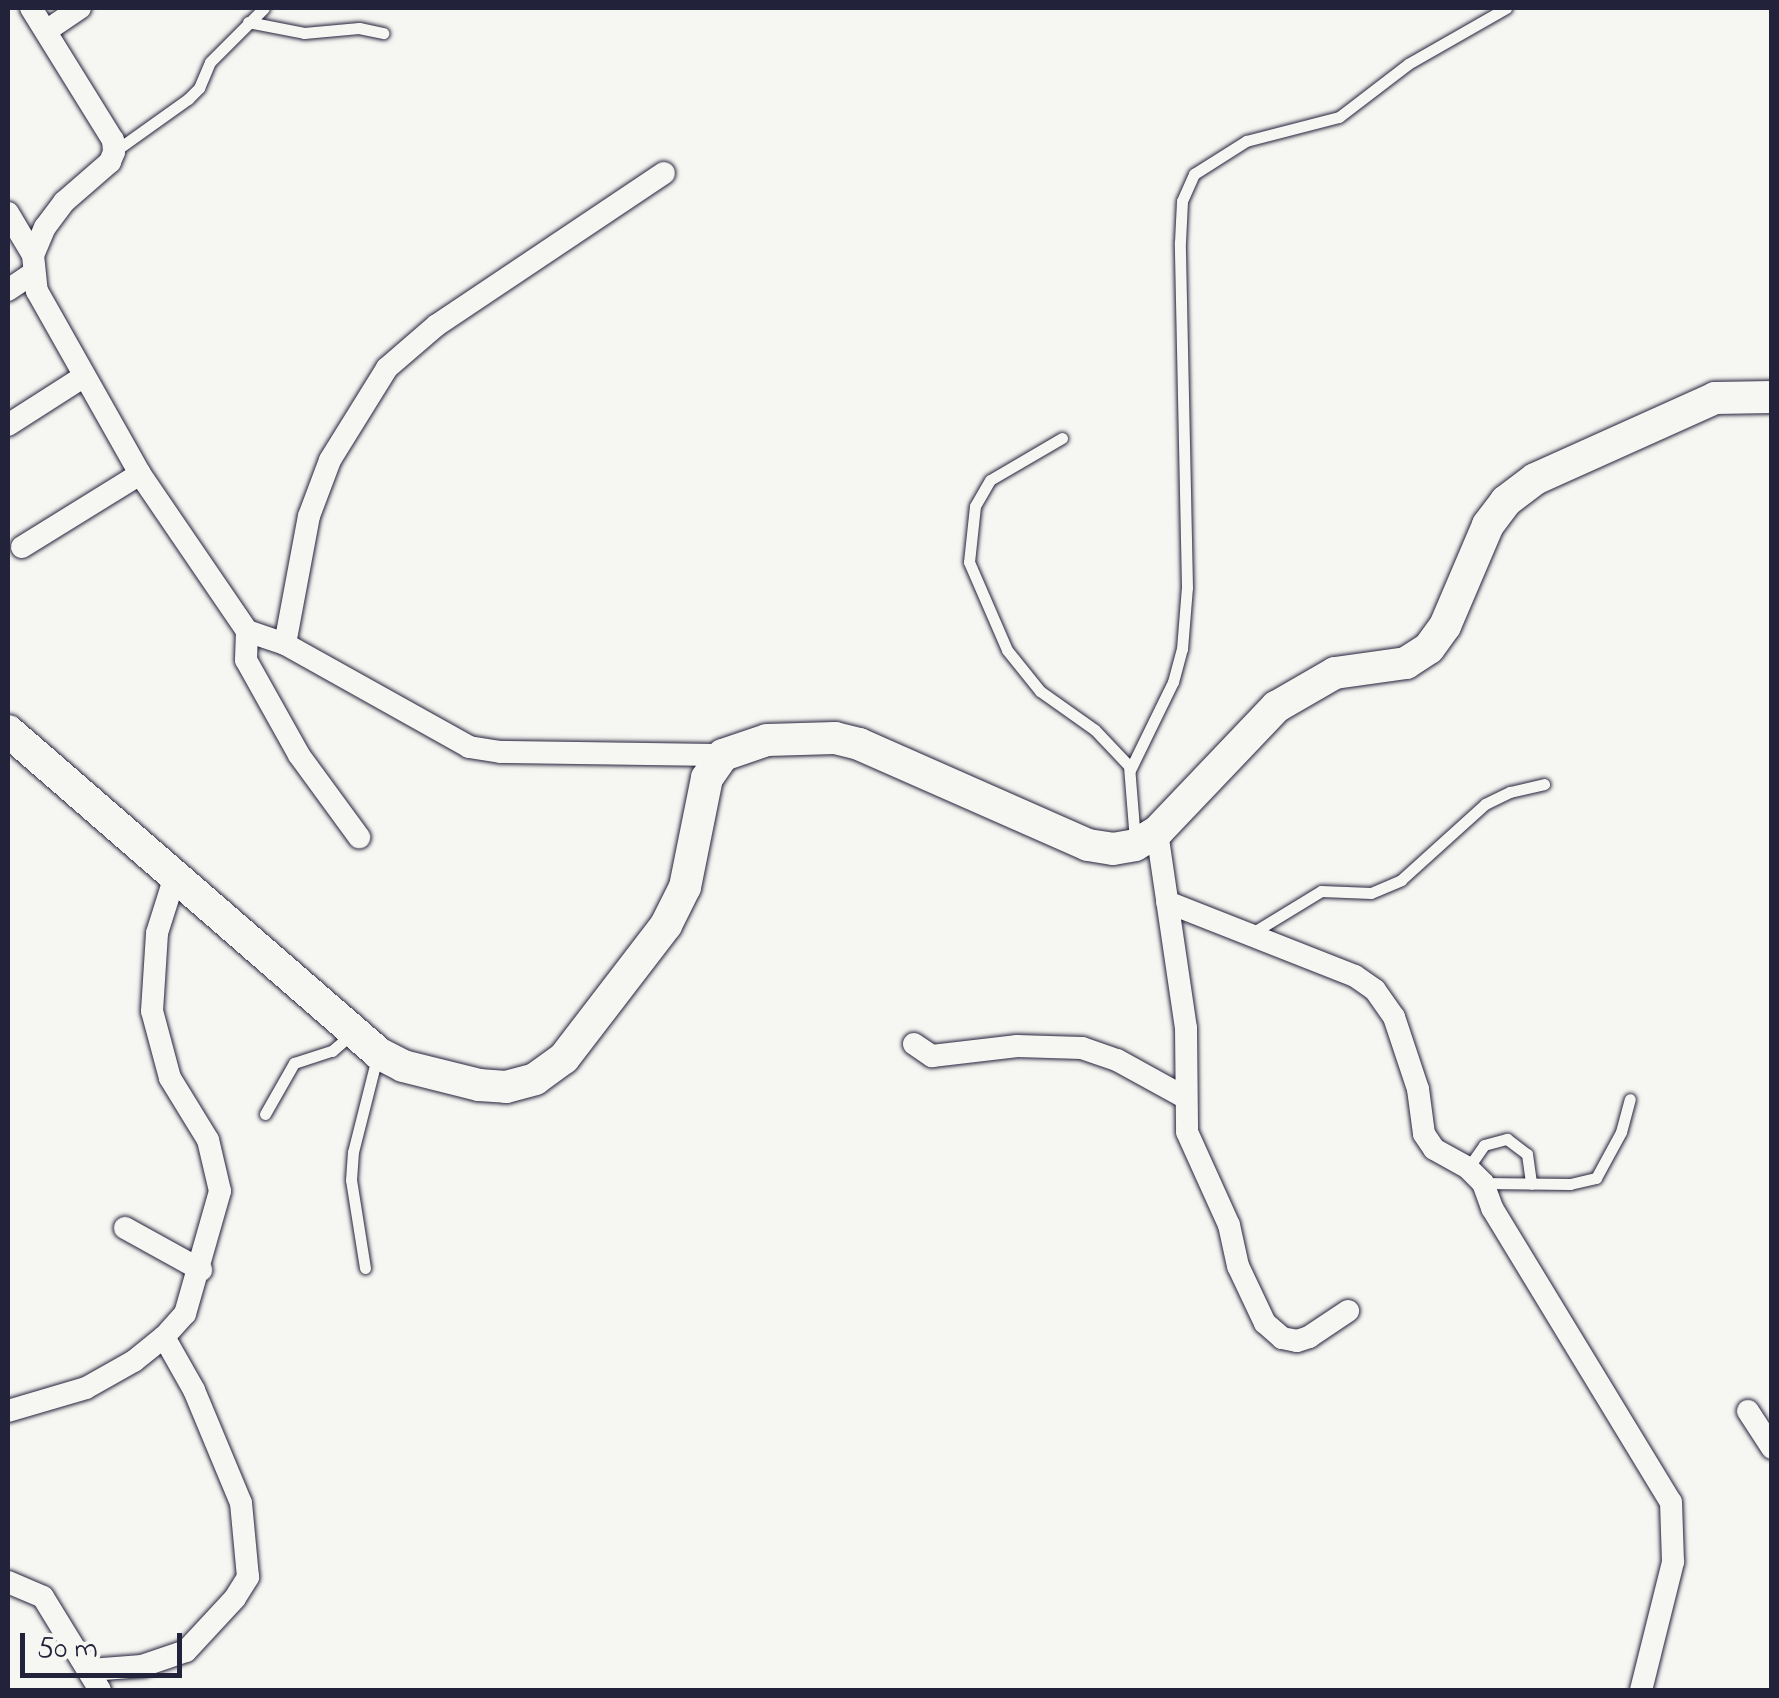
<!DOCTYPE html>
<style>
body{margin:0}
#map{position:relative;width:1779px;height:1698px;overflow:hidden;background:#f6f6f2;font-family:"Indie Flower",sans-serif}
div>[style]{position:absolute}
.roads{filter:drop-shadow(0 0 2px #22223b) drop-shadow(0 0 2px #22223b)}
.lane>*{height:11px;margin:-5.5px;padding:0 5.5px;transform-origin:5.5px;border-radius:5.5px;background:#f6f6f2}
.street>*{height:22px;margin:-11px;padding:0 11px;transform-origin:11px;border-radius:11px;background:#f6f6f2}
.secondary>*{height:32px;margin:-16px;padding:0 16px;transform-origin:16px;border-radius:16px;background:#f6f6f2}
span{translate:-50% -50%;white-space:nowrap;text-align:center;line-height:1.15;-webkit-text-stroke:8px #f6f6f2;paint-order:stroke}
.frame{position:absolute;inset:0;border:10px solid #22223b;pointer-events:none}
.scale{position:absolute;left:20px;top:1633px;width:162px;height:45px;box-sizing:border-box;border:5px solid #22223b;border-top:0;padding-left:12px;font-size:30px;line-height:35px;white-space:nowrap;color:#22223b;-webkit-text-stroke:8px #f6f6f2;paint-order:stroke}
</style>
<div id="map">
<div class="roads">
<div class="lane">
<div style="left:248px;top:22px;width:57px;rotate:11.1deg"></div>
<div style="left:304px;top:33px;width:55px;rotate:-5.2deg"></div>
<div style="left:359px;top:28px;width:25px;rotate:12deg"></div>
<div style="left:115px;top:151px;width:90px;rotate:-35.5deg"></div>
<div style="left:188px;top:99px;width:16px;rotate:-45deg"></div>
<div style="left:199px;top:88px;width:28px;rotate:-67deg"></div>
<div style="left:210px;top:62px;width:76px;rotate:-45deg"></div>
<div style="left:1062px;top:438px;width:83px;rotate:149.7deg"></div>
<div style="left:990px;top:480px;width:30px;rotate:120deg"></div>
<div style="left:975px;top:506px;width:56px;rotate:96.1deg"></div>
<div style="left:969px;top:562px;width:96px;rotate:66.6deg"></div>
<div style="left:1007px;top:650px;width:53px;rotate:51.2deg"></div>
<div style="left:1040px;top:691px;width:67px;rotate:35.3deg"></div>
<div style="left:1095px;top:730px;width:50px;rotate:46.6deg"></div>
<div style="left:1129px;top:766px;width:75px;rotate:85.4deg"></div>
<div style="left:1130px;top:770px;width:98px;rotate:-64deg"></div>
<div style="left:1173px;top:682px;width:34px;rotate:-75deg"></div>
<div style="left:1182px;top:649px;width:62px;rotate:-85.4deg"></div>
<div style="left:1187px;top:587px;width:345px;rotate:-91.2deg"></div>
<div style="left:1180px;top:242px;width:41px;rotate:-87.2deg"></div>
<div style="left:1182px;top:201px;width:30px;rotate:-66deg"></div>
<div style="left:1194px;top:174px;width:62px;rotate:-32.4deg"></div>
<div style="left:1246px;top:141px;width:96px;rotate:-14.5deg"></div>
<div style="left:1339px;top:117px;width:87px;rotate:-37.5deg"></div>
<div style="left:1408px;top:64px;width:113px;rotate:-29.7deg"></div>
<div style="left:1249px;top:935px;width:84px;rotate:-31.4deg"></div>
<div style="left:1321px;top:891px;width:50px;rotate:2.3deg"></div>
<div style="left:1371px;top:893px;width:33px;rotate:-23deg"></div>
<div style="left:1401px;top:880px;width:113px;rotate:-42.1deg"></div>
<div style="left:1485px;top:804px;width:28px;rotate:-26deg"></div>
<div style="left:1510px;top:792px;width:35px;rotate:-13deg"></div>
<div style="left:265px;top:1114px;width:59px;rotate:-60.4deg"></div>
<div style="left:294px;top:1063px;width:40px;rotate:-18deg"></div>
<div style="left:332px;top:1051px;width:28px;rotate:-41deg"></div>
<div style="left:1468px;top:1168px;width:28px;rotate:-55deg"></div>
<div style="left:1484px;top:1145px;width:24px;rotate:-15deg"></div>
<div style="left:1507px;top:1139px;width:25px;rotate:37deg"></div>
<div style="left:1527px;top:1154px;width:30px;rotate:82deg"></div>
<div style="left:1483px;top:1183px;width:87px;rotate:0.7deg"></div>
<div style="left:1570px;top:1184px;width:27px;rotate:-13deg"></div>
<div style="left:1596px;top:1178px;width:52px;rotate:-61.5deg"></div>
<div style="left:1621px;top:1132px;width:34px;rotate:-75deg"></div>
<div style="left:365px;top:1268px;width:89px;rotate:-99deg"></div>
<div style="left:351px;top:1180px;width:28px;rotate:-86deg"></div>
<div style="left:353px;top:1152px;width:98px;rotate:-75.8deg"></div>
</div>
<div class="street">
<div style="left:31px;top:8px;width:155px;rotate:58.2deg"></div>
<div style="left:113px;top:140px;width:12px;rotate:85deg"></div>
<div style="left:114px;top:152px;width:11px;rotate:112deg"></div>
<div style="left:110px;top:162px;width:61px;rotate:139deg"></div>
<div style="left:64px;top:202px;width:31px;rotate:127deg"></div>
<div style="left:45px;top:227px;width:30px;rotate:113deg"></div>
<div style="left:33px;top:255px;width:36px;rotate:84deg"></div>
<div style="left:37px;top:291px;width:210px;rotate:60.6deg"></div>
<div style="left:140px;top:474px;width:190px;rotate:55.7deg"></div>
<div style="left:247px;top:631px;width:40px;rotate:18.9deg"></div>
<div style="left:285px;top:644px;width:211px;rotate:29.2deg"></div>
<div style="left:469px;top:747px;width:32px;rotate:9deg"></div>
<div style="left:501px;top:752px;width:222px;rotate:0.8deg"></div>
<div style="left:46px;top:31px;width:41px;rotate:-34.1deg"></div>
<div style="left:8px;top:213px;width:49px;rotate:59.2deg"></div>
<div style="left:8px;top:290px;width:29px;rotate:-34deg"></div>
<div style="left:8px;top:425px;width:89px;rotate:-32.6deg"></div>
<div style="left:22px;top:547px;width:139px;rotate:-31.7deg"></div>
<div style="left:247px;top:631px;width:29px;rotate:92deg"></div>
<div style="left:246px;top:660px;width:109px;rotate:60.8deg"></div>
<div style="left:299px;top:755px;width:102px;rotate:53.8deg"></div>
<div style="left:285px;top:644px;width:130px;rotate:-79.4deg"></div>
<div style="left:309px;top:516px;width:60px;rotate:-69.4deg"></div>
<div style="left:330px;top:460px;width:108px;rotate:-58.2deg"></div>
<div style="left:387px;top:368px;width:66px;rotate:-40.7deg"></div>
<div style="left:437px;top:325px;width:273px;rotate:-33.8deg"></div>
<div style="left:1157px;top:832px;width:198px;rotate:81.6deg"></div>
<div style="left:1186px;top:1028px;width:104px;rotate:89.4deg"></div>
<div style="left:1187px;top:1132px;width:102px;rotate:65.7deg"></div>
<div style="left:1229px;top:1225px;width:42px;rotate:77.6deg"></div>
<div style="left:1238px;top:1266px;width:63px;rotate:64.7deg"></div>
<div style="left:1265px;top:1323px;width:23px;rotate:41deg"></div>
<div style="left:1282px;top:1338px;width:15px;rotate:11deg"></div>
<div style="left:1297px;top:1341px;width:13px;rotate:-18deg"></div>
<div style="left:1309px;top:1337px;width:47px;rotate:-33.7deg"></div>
<div style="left:1167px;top:902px;width:202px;rotate:21.5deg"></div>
<div style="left:1355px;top:976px;width:24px;rotate:35deg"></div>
<div style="left:1375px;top:990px;width:33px;rotate:55deg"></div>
<div style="left:1394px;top:1017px;width:76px;rotate:71.6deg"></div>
<div style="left:1418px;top:1089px;width:45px;rotate:82.4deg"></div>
<div style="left:1424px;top:1134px;width:18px;rotate:56deg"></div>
<div style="left:1434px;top:1149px;width:39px;rotate:29deg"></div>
<div style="left:1468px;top:1168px;width:21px;rotate:45deg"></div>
<div style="left:1483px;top:1183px;width:27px;rotate:70deg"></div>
<div style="left:1492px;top:1208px;width:344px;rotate:58.7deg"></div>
<div style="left:1671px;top:1502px;width:60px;rotate:88.1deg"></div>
<div style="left:1673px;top:1562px;width:132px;rotate:104deg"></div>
<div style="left:914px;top:1044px;width:22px;rotate:34deg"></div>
<div style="left:932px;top:1056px;width:86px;rotate:-6.7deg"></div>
<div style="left:1017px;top:1046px;width:65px;rotate:1.8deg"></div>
<div style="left:1082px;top:1048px;width:37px;rotate:19deg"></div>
<div style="left:1117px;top:1060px;width:79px;rotate:28.8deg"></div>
<div style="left:125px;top:1228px;width:87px;rotate:28.9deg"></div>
<div style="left:8px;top:1411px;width:81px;rotate:-16.4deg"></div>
<div style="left:86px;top:1388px;width:55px;rotate:-29.4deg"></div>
<div style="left:134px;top:1361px;width:38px;rotate:-39deg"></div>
<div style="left:1748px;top:1411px;width:44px;rotate:57deg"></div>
<div style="left:8px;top:1582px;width:38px;rotate:23deg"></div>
<div style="left:43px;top:1597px;width:109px;rotate:58.5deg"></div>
<div style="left:90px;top:1670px;width:52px;rotate:-4.4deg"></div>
<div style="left:142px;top:1666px;width:46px;rotate:-18.8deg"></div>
<div style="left:186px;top:1651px;width:72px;rotate:-47.2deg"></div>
<div style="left:235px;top:1598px;width:25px;rotate:-58deg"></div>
<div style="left:248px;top:1577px;width:74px;rotate:-95.4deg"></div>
<div style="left:241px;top:1503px;width:122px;rotate:-112.6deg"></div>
<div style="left:194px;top:1390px;width:61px;rotate:-119.5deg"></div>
<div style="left:164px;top:1337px;width:31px;rotate:-48deg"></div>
<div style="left:185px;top:1314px;width:128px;rotate:-74.1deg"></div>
<div style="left:220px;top:1191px;width:52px;rotate:-103.2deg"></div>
<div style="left:208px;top:1140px;width:73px;rotate:-121.5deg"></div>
<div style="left:170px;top:1078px;width:69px;rotate:-105deg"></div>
<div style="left:152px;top:1011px;width:78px;rotate:-86.3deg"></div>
<div style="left:157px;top:933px;width:63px;rotate:-72.4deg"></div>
</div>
<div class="secondary">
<div style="left:8px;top:731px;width:490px;rotate:41deg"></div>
<div style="left:378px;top:1053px;width:28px;rotate:27deg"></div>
<div style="left:403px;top:1066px;width:78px;rotate:14deg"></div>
<div style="left:479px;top:1085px;width:27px;rotate:4deg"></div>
<div style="left:506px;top:1087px;width:30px;rotate:-15deg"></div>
<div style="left:535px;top:1079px;width:36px;rotate:-36deg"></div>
<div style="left:564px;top:1058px;width:168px;rotate:-52.5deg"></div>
<div style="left:666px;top:925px;width:42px;rotate:-63.4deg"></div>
<div style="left:685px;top:887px;width:111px;rotate:-78.6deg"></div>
<div style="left:707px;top:778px;width:28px;rotate:-55deg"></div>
<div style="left:723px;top:755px;width:46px;rotate:-18.8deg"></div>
<div style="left:767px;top:740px;width:68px;rotate:-1.7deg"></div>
<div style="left:835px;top:738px;width:25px;rotate:14deg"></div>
<div style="left:859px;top:744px;width:250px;rotate:23.8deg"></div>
<div style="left:1088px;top:845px;width:25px;rotate:9deg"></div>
<div style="left:1113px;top:849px;width:22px;rotate:-10deg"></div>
<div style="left:1135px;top:845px;width:26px;rotate:-31deg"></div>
<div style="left:1157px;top:832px;width:173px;rotate:-46.4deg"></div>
<div style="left:1276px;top:707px;width:68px;rotate:-30deg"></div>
<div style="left:1335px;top:673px;width:72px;rotate:-8deg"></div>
<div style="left:1406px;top:663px;width:27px;rotate:-33deg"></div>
<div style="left:1429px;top:648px;width:27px;rotate:-54deg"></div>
<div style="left:1445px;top:626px;width:110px;rotate:-66.9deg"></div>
<div style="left:1488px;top:525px;width:30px;rotate:-53deg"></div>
<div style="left:1506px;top:501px;width:36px;rotate:-37deg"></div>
<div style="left:1535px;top:479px;width:197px;rotate:-24.2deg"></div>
<div style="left:1715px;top:398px;width:57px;rotate:-1deg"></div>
</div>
</div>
<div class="frame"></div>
<div class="scale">50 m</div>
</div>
